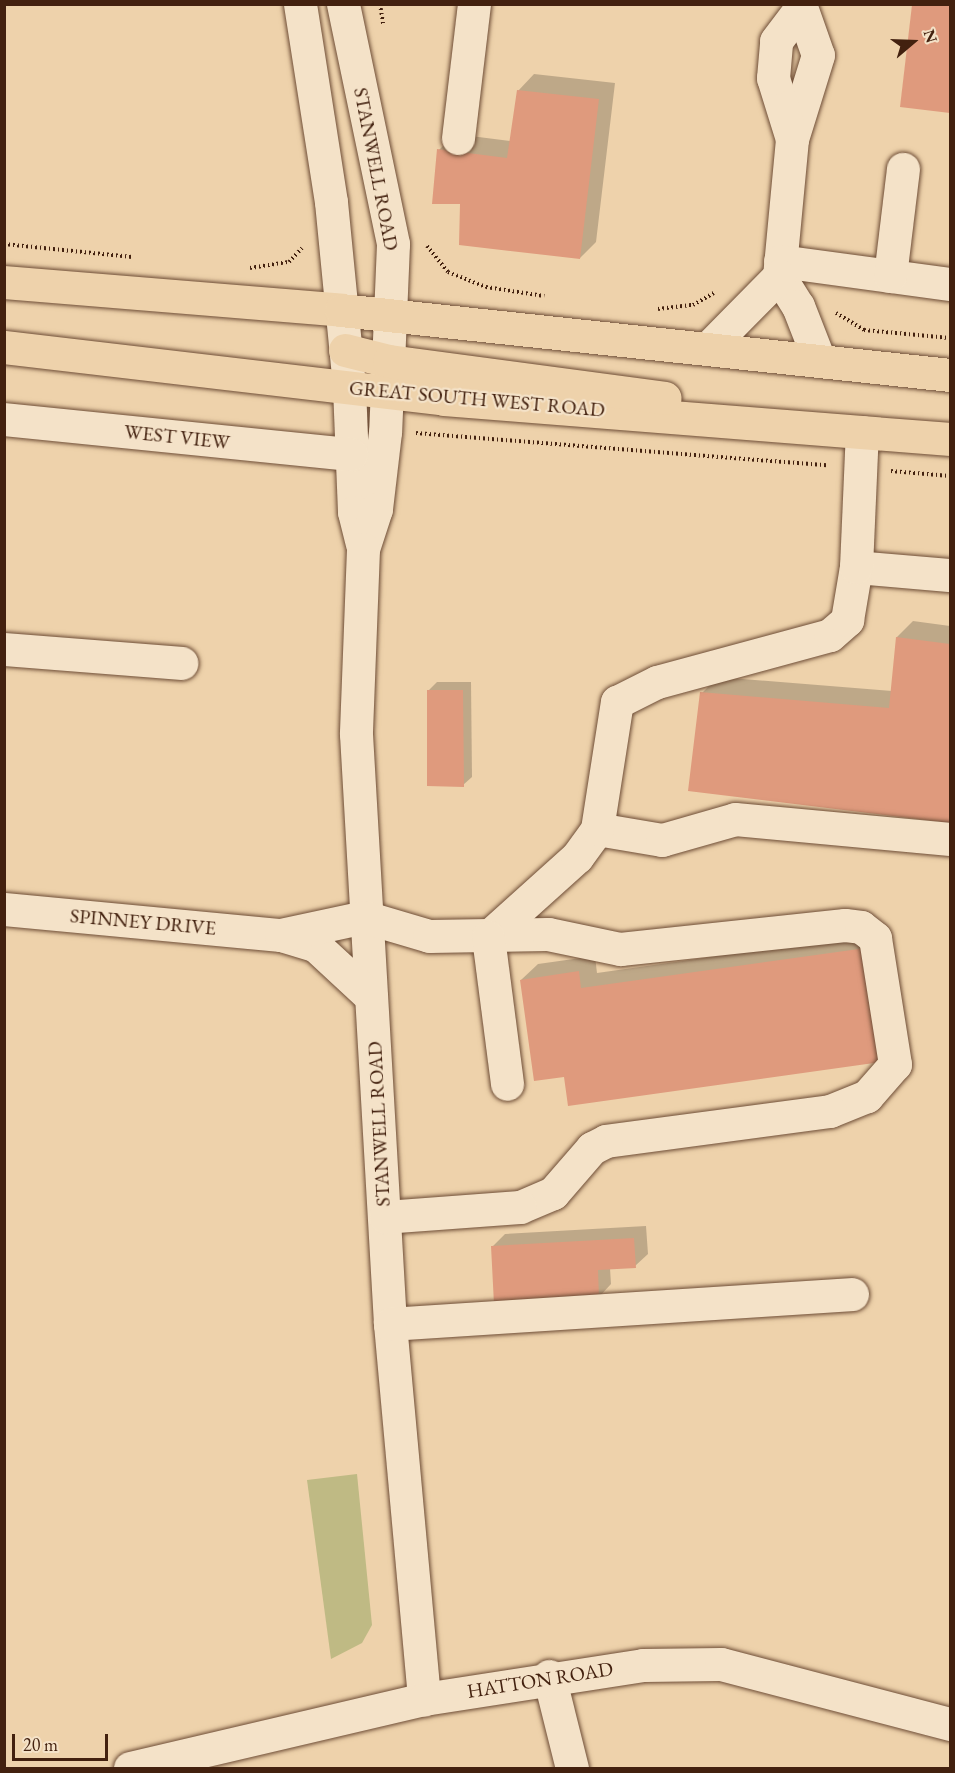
<!DOCTYPE html>
<style>
body{margin:0}
#map{position:relative;width:955px;height:1773px;overflow:hidden;background:#eed2ab;font-family:"EB Garamond",serif}
div>[style]{position:absolute}
.green>*{inset:0;background:#bfba84}
.shadow>*{inset:0;background:#0003}
.building>*{inset:0;background:#df9a7d}
.path>*{height:4px;margin-top:-2px;transform-origin:0;background:repeating-linear-gradient(90deg,#43210f 0 1.5px,transparent 0 4.5px)}
.roads{filter:drop-shadow(0 0 2px #6e4d36) drop-shadow(0 0 2px #6e4d36)}
.minor>*{height:33px;margin:-16.5px;padding:0 16.5px;transform-origin:16.5px;border-radius:16.5px;background:#f4e2c8}
.highway>*{height:33px;margin:-16.5px;padding:0 16.5px;transform-origin:16.5px;border-radius:16.5px;background:#eed2ab}
span{translate:-50% -50%;white-space:nowrap;text-align:center;line-height:1.15;-webkit-text-stroke:4.5px #f4e2c8;paint-order:stroke}
.street-label{font-size:20px;color:#43210f}
.frame{position:absolute;inset:0;border:6px solid #43210f;pointer-events:none}
.north{position:absolute;left:883px;top:12px;width:60px;height:60px;-webkit-text-stroke:4px #f4e2c8;paint-order:stroke;rotate:71deg;font-size:16px;font-weight:700;line-height:24px;text-align:center;color:#43210f}
.north::after{content:'';display:block;margin:auto;width:21px;height:27px;background:#43210f;clip-path:polygon(50% 0,100% 100%,50% 72%,0 100%)}
.scale{position:absolute;left:12px;top:1734px;width:96px;height:27px;box-sizing:border-box;border:3px solid #43210f;border-top:0;padding-left:8px;font-size:18px;line-height:21px;white-space:nowrap;color:#43210f;-webkit-text-stroke:4px #f4e2c8;paint-order:stroke}
</style>
<div id="map">
<div class="green">
<div style="clip-path:polygon(357px 1474px,372px 1625px,362px 1643px,331px 1659px,307px 1480px)"></div>
</div>
<div class="shadow">
<div style="clip-path:polygon(914px 4px,950px 4px,950px 112px,902px 106px)"></div>
<div style="clip-path:polygon(534px 74px,615px 83px,596px 242px,580px 258px,462px 202px,439px 150px,455px 134px,511px 141px,518px 91px)"></div>
<div style="clip-path:polygon(913px 621px,950px 626px,950px 822px,690px 789px,702px 693px,718px 677px,892px 691px,897px 637px)"></div>
<div style="clip-path:polygon(437px 682px,471px 682px,472px 777px,463px 785px,428px 691px)"></div>
<div style="clip-path:polygon(881px 933px,897px 1044px,565px 1075px,521px 980px,538px 964px,595px 956px,597px 973px)"></div>
<div style="clip-path:polygon(646px 1226px,648px 1254px,635px 1266px,610px 1268px,611px 1284px,599px 1297px,492px 1247px,505px 1234px)"></div>
</div>
<div class="building">
<div style="clip-path:polygon(912px 5px,950px 5px,950px 113px,900px 107px)"></div>
<div style="clip-path:polygon(517px 90px,599px 99px,580px 259px,459px 245px,460px 204px,432px 204px,437px 149px,507px 158px)"></div>
<div style="clip-path:polygon(896px 637px,950px 644px,950px 823px,688px 791px,700px 692px,889px 708px)"></div>
<div style="clip-path:polygon(427px 690px,463px 690px,464px 787px,427px 786px)"></div>
<div style="clip-path:polygon(866px 948px,881px 1062px,568px 1106px,564px 1077px,534px 1081px,520px 980px,579px 971px,581px 988px)"></div>
<div style="clip-path:polygon(634px 1238px,636px 1268px,598px 1270px,599px 1298px,494px 1304px,491px 1246px)"></div>
</div>
<div class="path">
<div style="left:380px;top:4px;width:20px;rotate:81deg"></div>
<div style="left:4px;top:244px;width:129px;rotate:5.8deg"></div>
<div style="left:427px;top:246px;width:33px;rotate:51deg"></div>
<div style="left:448px;top:272px;width:41px;rotate:21.5deg"></div>
<div style="left:486px;top:287px;width:59px;rotate:8.8deg"></div>
<div style="left:250px;top:268px;width:39px;rotate:-9deg"></div>
<div style="left:289px;top:262px;width:19px;rotate:-47deg"></div>
<div style="left:658px;top:309px;width:35px;rotate:-7deg"></div>
<div style="left:693px;top:305px;width:24px;rotate:-30deg"></div>
<div style="left:836px;top:313px;width:33px;rotate:31deg"></div>
<div style="left:864px;top:330px;width:86px;rotate:5.3deg"></div>
<div style="left:416px;top:433px;width:412px;rotate:4.5deg"></div>
<div style="left:891px;top:471px;width:59px;rotate:4.8deg"></div>
</div>
<div class="roads">
<div class="minor">
<div style="left:300px;top:4px;width:200px;rotate:81.1deg"></div>
<div style="left:331px;top:202px;width:186px;rotate:84.4deg"></div>
<div style="left:349px;top:387px;width:125px;rotate:87.7deg"></div>
<div style="left:354px;top:512px;width:33px;rotate:76deg"></div>
<div style="left:343px;top:4px;width:245px;rotate:78.2deg"></div>
<div style="left:393px;top:244px;width:188px;rotate:92.4deg"></div>
<div style="left:385px;top:432px;width:78px;rotate:96.7deg"></div>
<div style="left:376px;top:509px;width:42px;rotate:108deg"></div>
<div style="left:363px;top:549px;width:185px;rotate:92.2deg"></div>
<div style="left:356px;top:734px;width:591px;rotate:86.7deg"></div>
<div style="left:390px;top:1324px;width:377px;rotate:84.8deg"></div>
<div style="left:800px;top:4px;width:54px;rotate:70.6deg"></div>
<div style="left:818px;top:55px;width:88px;rotate:107.2deg"></div>
<div style="left:792px;top:139px;width:138px;rotate:95.4deg"></div>
<div style="left:779px;top:276px;width:36px;rotate:58deg"></div>
<div style="left:798px;top:306px;width:58px;rotate:68.7deg"></div>
<div style="left:458px;top:138px;width:135px;rotate:-83.2deg"></div>
<div style="left:792px;top:139px;width:64px;rotate:-107.3deg"></div>
<div style="left:773px;top:78px;width:37px;rotate:-85deg"></div>
<div style="left:776px;top:41px;width:39px;rotate:-53deg"></div>
<div style="left:780px;top:261px;width:172px;rotate:7.7deg"></div>
<div style="left:890px;top:276px;width:108px;rotate:-83.1deg"></div>
<div style="left:709px;top:347px;width:100px;rotate:-45.4deg"></div>
<div style="left:4px;top:419px;width:349px;rotate:5.8deg"></div>
<div style="left:856px;top:567px;width:94px;rotate:4.9deg"></div>
<div style="left:4px;top:649px;width:178px;rotate:4.5deg"></div>
<div style="left:597px;top:829px;width:66px;rotate:9.6deg"></div>
<div style="left:662px;top:840px;width:76px;rotate:-16deg"></div>
<div style="left:735px;top:819px;width:216px;rotate:5.3deg"></div>
<div style="left:4px;top:909px;width:278px;rotate:5.4deg"></div>
<div style="left:281px;top:935px;width:37px;rotate:17deg"></div>
<div style="left:316px;top:946px;width:75px;rotate:42.8deg"></div>
<div style="left:281px;top:935px;width:86px;rotate:-12.1deg"></div>
<div style="left:365px;top:917px;width:67px;rotate:16.5deg"></div>
<div style="left:429px;top:936px;width:119px;rotate:-1deg"></div>
<div style="left:548px;top:934px;width:74px;rotate:11.8deg"></div>
<div style="left:620px;top:949px;width:226px;rotate:-6.1deg"></div>
<div style="left:845px;top:925px;width:16px;rotate:7deg"></div>
<div style="left:861px;top:927px;width:18px;rotate:38deg"></div>
<div style="left:875px;top:938px;width:128px;rotate:81deg"></div>
<div style="left:895px;top:1064px;width:43px;rotate:131.2deg"></div>
<div style="left:867px;top:1096px;width:40px;rotate:158deg"></div>
<div style="left:830px;top:1111px;width:226px;rotate:172.4deg"></div>
<div style="left:606px;top:1141px;width:16px;rotate:153deg"></div>
<div style="left:592px;top:1148px;width:60px;rotate:130.9deg"></div>
<div style="left:553px;top:1193px;width:36px;rotate:157deg"></div>
<div style="left:520px;top:1207px;width:135px;rotate:175.8deg"></div>
<div style="left:488px;top:937px;width:120px;rotate:-42deg"></div>
<div style="left:577px;top:857px;width:34px;rotate:-54deg"></div>
<div style="left:597px;top:829px;width:129px;rotate:-81.1deg"></div>
<div style="left:617px;top:702px;width:45px;rotate:-26.6deg"></div>
<div style="left:657px;top:682px;width:179px;rotate:-15.2deg"></div>
<div style="left:830px;top:635px;width:23px;rotate:-41deg"></div>
<div style="left:847px;top:620px;width:54px;rotate:-80.4deg"></div>
<div style="left:856px;top:567px;width:135px;rotate:-87.5deg"></div>
<div style="left:488px;top:937px;width:148px;rotate:82.6deg"></div>
<div style="left:390px;top:1324px;width:463px;rotate:-3.7deg"></div>
<div style="left:549px;top:1676px;width:95px;rotate:76deg"></div>
<div style="left:130px;top:1768px;width:302px;rotate:-13.2deg"></div>
<div style="left:424px;top:1699px;width:222px;rotate:-8.8deg"></div>
<div style="left:643px;top:1665px;width:78px;rotate:-0.7deg"></div>
<div style="left:721px;top:1664px;width:237px;rotate:14.7deg"></div>
</div>
<div class="highway">
<div style="left:4px;top:282px;width:338px;rotate:4.7deg"></div>
<div style="left:341px;top:310px;width:612px;rotate:6.09deg"></div>
<div style="left:4px;top:347px;width:443px;rotate:6.7deg"></div>
<div style="left:444px;top:399px;width:508px;rotate:4.52deg"></div>
<div style="left:345px;top:350px;width:45px;rotate:14deg"></div>
<div style="left:389px;top:361px;width:278px;rotate:7.6deg"></div>
</div>
</div>
<div class="street-label">
<span style="left:376px;top:169px;rotate:79deg">STANWELL ROAD</span>
<span style="left:477px;top:399px;rotate:5deg">GREAT SOUTH WEST ROAD</span>
<span style="left:177px;top:437px;rotate:6deg">WEST VIEW</span>
<span style="left:143px;top:922px;rotate:5deg">SPINNEY DRIVE</span>
<span style="left:379px;top:1124px;rotate:-93deg">STANWELL ROAD</span>
<span style="left:540px;top:1680px;rotate:-9deg">HATTON ROAD</span>
</div>
<div class="frame"></div>
<div class="north">N</div>
<div class="scale">20 m</div>
</div>
